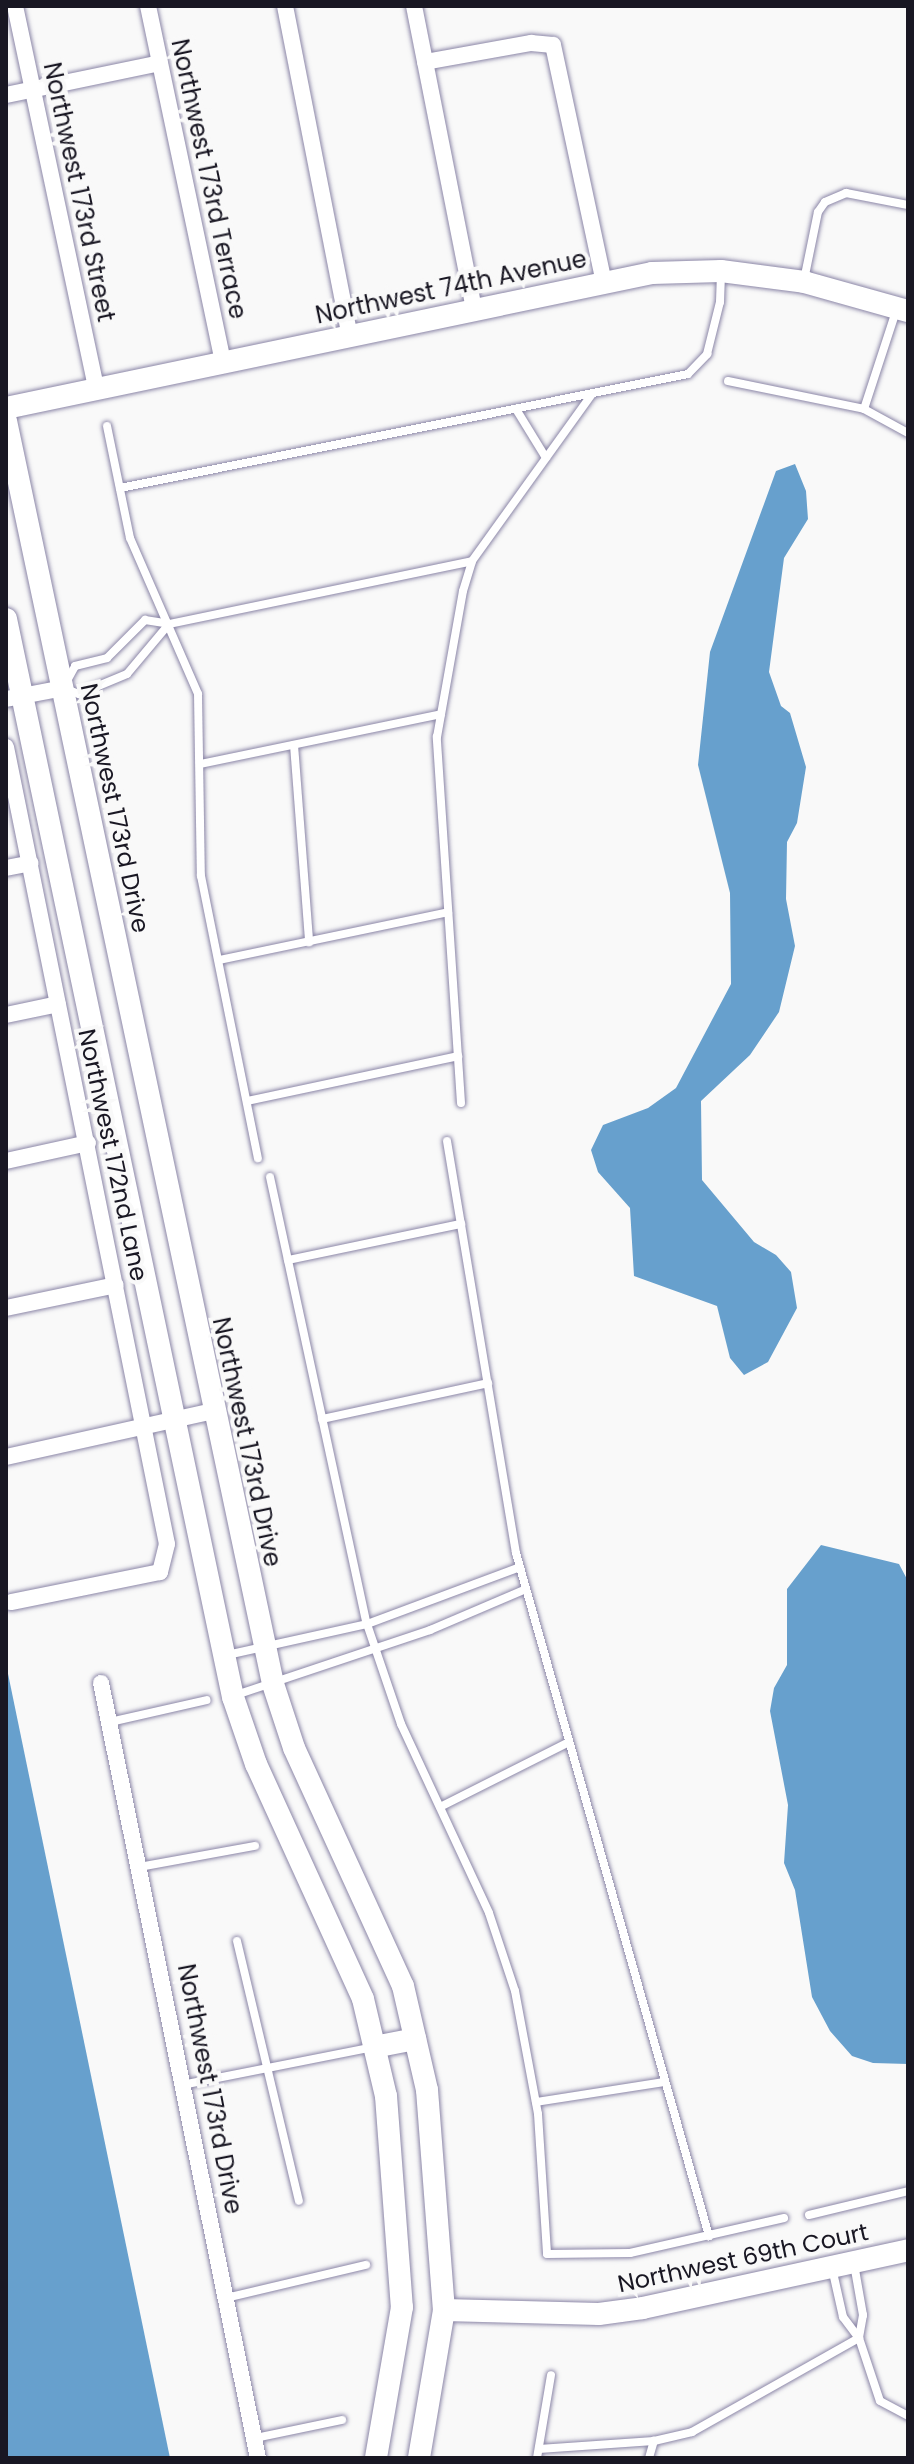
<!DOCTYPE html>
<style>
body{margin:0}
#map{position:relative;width:914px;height:2464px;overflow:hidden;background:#f9f9f9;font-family:Poppins,sans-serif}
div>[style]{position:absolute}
.water>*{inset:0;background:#67a0cd}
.roads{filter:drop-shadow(0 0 2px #8b86a7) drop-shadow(0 0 2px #8b86a7)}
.lane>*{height:8px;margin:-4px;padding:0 4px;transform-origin:4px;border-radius:4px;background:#fff}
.street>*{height:16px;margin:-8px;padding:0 8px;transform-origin:8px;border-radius:8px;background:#fff}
.secondary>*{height:22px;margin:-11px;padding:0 11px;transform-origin:11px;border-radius:11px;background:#fff}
span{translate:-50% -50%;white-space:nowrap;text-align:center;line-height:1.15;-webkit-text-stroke:8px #f9f9f9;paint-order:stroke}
.street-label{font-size:24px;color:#191723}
.frame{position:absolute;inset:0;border:8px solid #191723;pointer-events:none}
</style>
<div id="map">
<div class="water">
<div style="clip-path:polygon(795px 464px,806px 491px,808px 519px,784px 558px,769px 672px,781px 706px,790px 713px,806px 767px,797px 823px,787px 842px,786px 899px,795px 946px,779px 1012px,750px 1055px,701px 1101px,702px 1180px,754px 1242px,776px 1255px,791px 1272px,797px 1308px,768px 1362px,744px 1375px,730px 1358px,717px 1306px,634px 1276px,630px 1208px,598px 1172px,591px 1150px,603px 1125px,648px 1108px,676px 1088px,731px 984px,730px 893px,698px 765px,710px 652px,776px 471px)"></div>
<div style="clip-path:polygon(821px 1545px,899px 1564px,908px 1581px,908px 2064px,873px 2063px,852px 2056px,830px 2031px,812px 1997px,795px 1890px,784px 1863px,788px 1805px,770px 1711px,774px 1688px,787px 1665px,787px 1589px)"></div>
<div style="clip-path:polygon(6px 1664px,170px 2458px,6px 2458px)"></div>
</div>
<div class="roads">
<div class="lane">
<div style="left:804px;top:280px;width:69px;rotate:-78.4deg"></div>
<div style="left:818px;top:212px;width:12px;rotate:-55deg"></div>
<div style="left:825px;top:202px;width:23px;rotate:-23deg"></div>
<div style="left:846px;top:193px;width:63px;rotate:11deg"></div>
<div style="left:728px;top:381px;width:139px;rotate:11.6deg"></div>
<div style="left:864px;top:409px;width:50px;rotate:28.6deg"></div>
<div style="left:516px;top:409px;width:57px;rotate:58.5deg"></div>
<div style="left:864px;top:409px;width:106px;rotate:-71.9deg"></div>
<div style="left:107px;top:426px;width:114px;rotate:78.4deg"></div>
<div style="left:130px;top:538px;width:170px;rotate:66.4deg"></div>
<div style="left:198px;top:694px;width:182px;rotate:89.1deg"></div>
<div style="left:201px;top:876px;width:288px;rotate:78.6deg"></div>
<div style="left:120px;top:488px;width:579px;rotate:-11.35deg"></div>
<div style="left:688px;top:374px;width:28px;rotate:-46deg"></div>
<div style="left:707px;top:354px;width:54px;rotate:-76deg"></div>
<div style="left:720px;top:302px;width:29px;rotate:-88deg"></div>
<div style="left:169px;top:624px;width:65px;rotate:130deg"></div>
<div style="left:127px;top:674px;width:52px;rotate:157.4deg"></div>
<div style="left:79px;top:694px;width:17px;rotate:-159deg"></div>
<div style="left:63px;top:688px;width:25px;rotate:-61deg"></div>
<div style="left:75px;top:666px;width:33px;rotate:-14deg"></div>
<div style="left:107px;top:658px;width:54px;rotate:-45deg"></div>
<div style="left:145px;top:620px;width:24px;rotate:9deg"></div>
<div style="left:169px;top:624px;width:309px;rotate:-11.7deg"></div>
<div style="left:294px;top:745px;width:198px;rotate:85.6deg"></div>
<div style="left:200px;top:764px;width:246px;rotate:-11.7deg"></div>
<div style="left:219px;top:960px;width:234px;rotate:-11.8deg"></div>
<div style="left:247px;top:1101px;width:216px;rotate:-12deg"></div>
<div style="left:461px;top:1103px;width:367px;rotate:-93.8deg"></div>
<div style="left:437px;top:737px;width:148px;rotate:-79.9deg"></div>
<div style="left:463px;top:591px;width:31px;rotate:-73deg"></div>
<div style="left:472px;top:561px;width:206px;rotate:-54.3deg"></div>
<div style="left:447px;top:1141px;width:418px;rotate:80.5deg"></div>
<div style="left:516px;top:1553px;width:710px;rotate:74.22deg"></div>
<div style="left:270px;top:1177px;width:457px;rotate:77.8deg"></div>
<div style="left:367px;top:1624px;width:106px;rotate:71.2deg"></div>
<div style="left:401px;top:1724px;width:208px;rotate:65deg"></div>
<div style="left:489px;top:1913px;width:82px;rotate:71.6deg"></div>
<div style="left:515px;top:1991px;width:125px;rotate:79.4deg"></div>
<div style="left:538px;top:2114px;width:140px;rotate:86.3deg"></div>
<div style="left:547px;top:2254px;width:83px;rotate:-0.7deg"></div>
<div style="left:630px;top:2253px;width:158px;rotate:-12.8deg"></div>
<div style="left:288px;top:1260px;width:177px;rotate:-11.8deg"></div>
<div style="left:322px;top:1419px;width:170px;rotate:-12.2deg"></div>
<div style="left:227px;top:1655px;width:143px;rotate:-12.5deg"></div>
<div style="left:367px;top:1624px;width:163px;rotate:-20.4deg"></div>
<div style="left:233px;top:1696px;width:208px;rotate:-18.5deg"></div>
<div style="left:430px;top:1630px;width:104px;rotate:-23.1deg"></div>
<div style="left:110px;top:1722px;width:99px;rotate:-12.8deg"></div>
<div style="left:440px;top:1807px;width:142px;rotate:-26.7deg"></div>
<div style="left:139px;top:1867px;width:118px;rotate:-10.3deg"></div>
<div style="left:237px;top:1941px;width:267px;rotate:76.6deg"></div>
<div style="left:182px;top:2085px;width:196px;rotate:-11.2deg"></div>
<div style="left:536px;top:2102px;width:129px;rotate:-8.9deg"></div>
<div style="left:809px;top:2215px;width:102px;rotate:-13.6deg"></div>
<div style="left:854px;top:2264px;width:52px;rotate:80deg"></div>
<div style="left:863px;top:2315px;width:23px;rotate:100deg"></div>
<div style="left:832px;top:2268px;width:50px;rotate:77.3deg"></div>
<div style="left:843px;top:2317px;width:26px;rotate:53deg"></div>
<div style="left:859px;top:2338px;width:66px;rotate:71.6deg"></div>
<div style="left:880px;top:2401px;width:32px;rotate:28deg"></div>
<div style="left:226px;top:2298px;width:144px;rotate:-13.3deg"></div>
<div style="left:255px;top:2438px;width:89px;rotate:-11.7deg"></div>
<div style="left:539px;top:2449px;width:115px;rotate:-4deg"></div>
<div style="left:654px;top:2441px;width:39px;rotate:-13deg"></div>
<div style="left:692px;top:2432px;width:192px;rotate:-29.4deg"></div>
<div style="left:537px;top:2458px;width:84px;rotate:-80.4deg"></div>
<div style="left:649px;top:2458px;width:18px;rotate:-74deg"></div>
</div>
<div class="street">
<div style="left:15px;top:6px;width:390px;rotate:78deg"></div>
<div style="left:148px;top:6px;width:364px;rotate:78.1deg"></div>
<div style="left:285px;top:6px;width:336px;rotate:78.9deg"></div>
<div style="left:414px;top:6px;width:309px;rotate:78.8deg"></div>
<div style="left:425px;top:62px;width:108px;rotate:-10.2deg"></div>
<div style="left:531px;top:43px;width:22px;rotate:5deg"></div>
<div style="left:553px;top:45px;width:242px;rotate:77.9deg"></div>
<div style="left:6px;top:95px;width:157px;rotate:-11.7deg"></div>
<div style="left:6px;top:699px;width:58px;rotate:-10.9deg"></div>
<div style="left:6px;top:747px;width:813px;rotate:78.58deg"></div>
<div style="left:167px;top:1544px;width:29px;rotate:104deg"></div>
<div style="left:160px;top:1572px;width:152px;rotate:168.6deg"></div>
<div style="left:6px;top:868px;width:25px;rotate:-11deg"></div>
<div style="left:6px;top:1015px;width:53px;rotate:-11.9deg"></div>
<div style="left:6px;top:1161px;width:84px;rotate:-12.4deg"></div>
<div style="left:6px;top:1308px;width:112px;rotate:-11.8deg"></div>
<div style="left:6px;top:1457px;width:213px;rotate:-12.5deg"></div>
<div style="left:101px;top:1683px;width:791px;rotate:78.55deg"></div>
</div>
<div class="secondary">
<div style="left:6px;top:408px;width:660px;rotate:-11.8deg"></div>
<div style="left:652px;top:273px;width:69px;rotate:-1.7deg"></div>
<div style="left:721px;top:271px;width:84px;rotate:7.5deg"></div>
<div style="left:804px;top:282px;width:108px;rotate:15.6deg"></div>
<div style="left:6px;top:421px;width:1291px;rotate:78.06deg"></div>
<div style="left:273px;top:1684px;width:67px;rotate:71.8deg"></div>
<div style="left:294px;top:1748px;width:262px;rotate:65.4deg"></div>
<div style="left:403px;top:1986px;width:107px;rotate:77deg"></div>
<div style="left:427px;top:2090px;width:221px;rotate:85.6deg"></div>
<div style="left:444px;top:2310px;width:150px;rotate:99.6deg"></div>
<div style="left:6px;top:619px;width:1102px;rotate:78.11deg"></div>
<div style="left:233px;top:1697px;width:71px;rotate:71.1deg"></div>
<div style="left:256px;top:1764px;width:258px;rotate:65.5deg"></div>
<div style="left:363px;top:1999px;width:100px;rotate:76.7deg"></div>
<div style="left:386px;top:2096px;width:212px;rotate:85.7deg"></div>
<div style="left:402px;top:2307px;width:153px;rotate:99.8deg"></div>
<div style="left:374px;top:2047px;width:42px;rotate:-11deg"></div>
<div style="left:444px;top:2310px;width:155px;rotate:1.5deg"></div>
<div style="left:599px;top:2314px;width:44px;rotate:-7.8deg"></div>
<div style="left:643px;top:2308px;width:271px;rotate:-12.3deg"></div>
</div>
</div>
<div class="street-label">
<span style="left:209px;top:179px;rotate:78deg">Northwest 173rd Terrace</span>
<span style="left:79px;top:192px;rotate:78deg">Northwest 173rd Street</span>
<span style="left:451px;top:287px;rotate:-12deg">Northwest 74th Avenue</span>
<span style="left:115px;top:808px;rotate:78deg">Northwest 173rd Drive</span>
<span style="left:113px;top:1155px;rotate:78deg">Northwest 172nd Lane</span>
<span style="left:247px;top:1442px;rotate:78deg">Northwest 173rd Drive</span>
<span style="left:210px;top:2089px;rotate:79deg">Northwest 173rd Drive</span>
<span style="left:743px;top:2258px;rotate:-12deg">Northwest 69th Court</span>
</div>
<div class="frame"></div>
</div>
